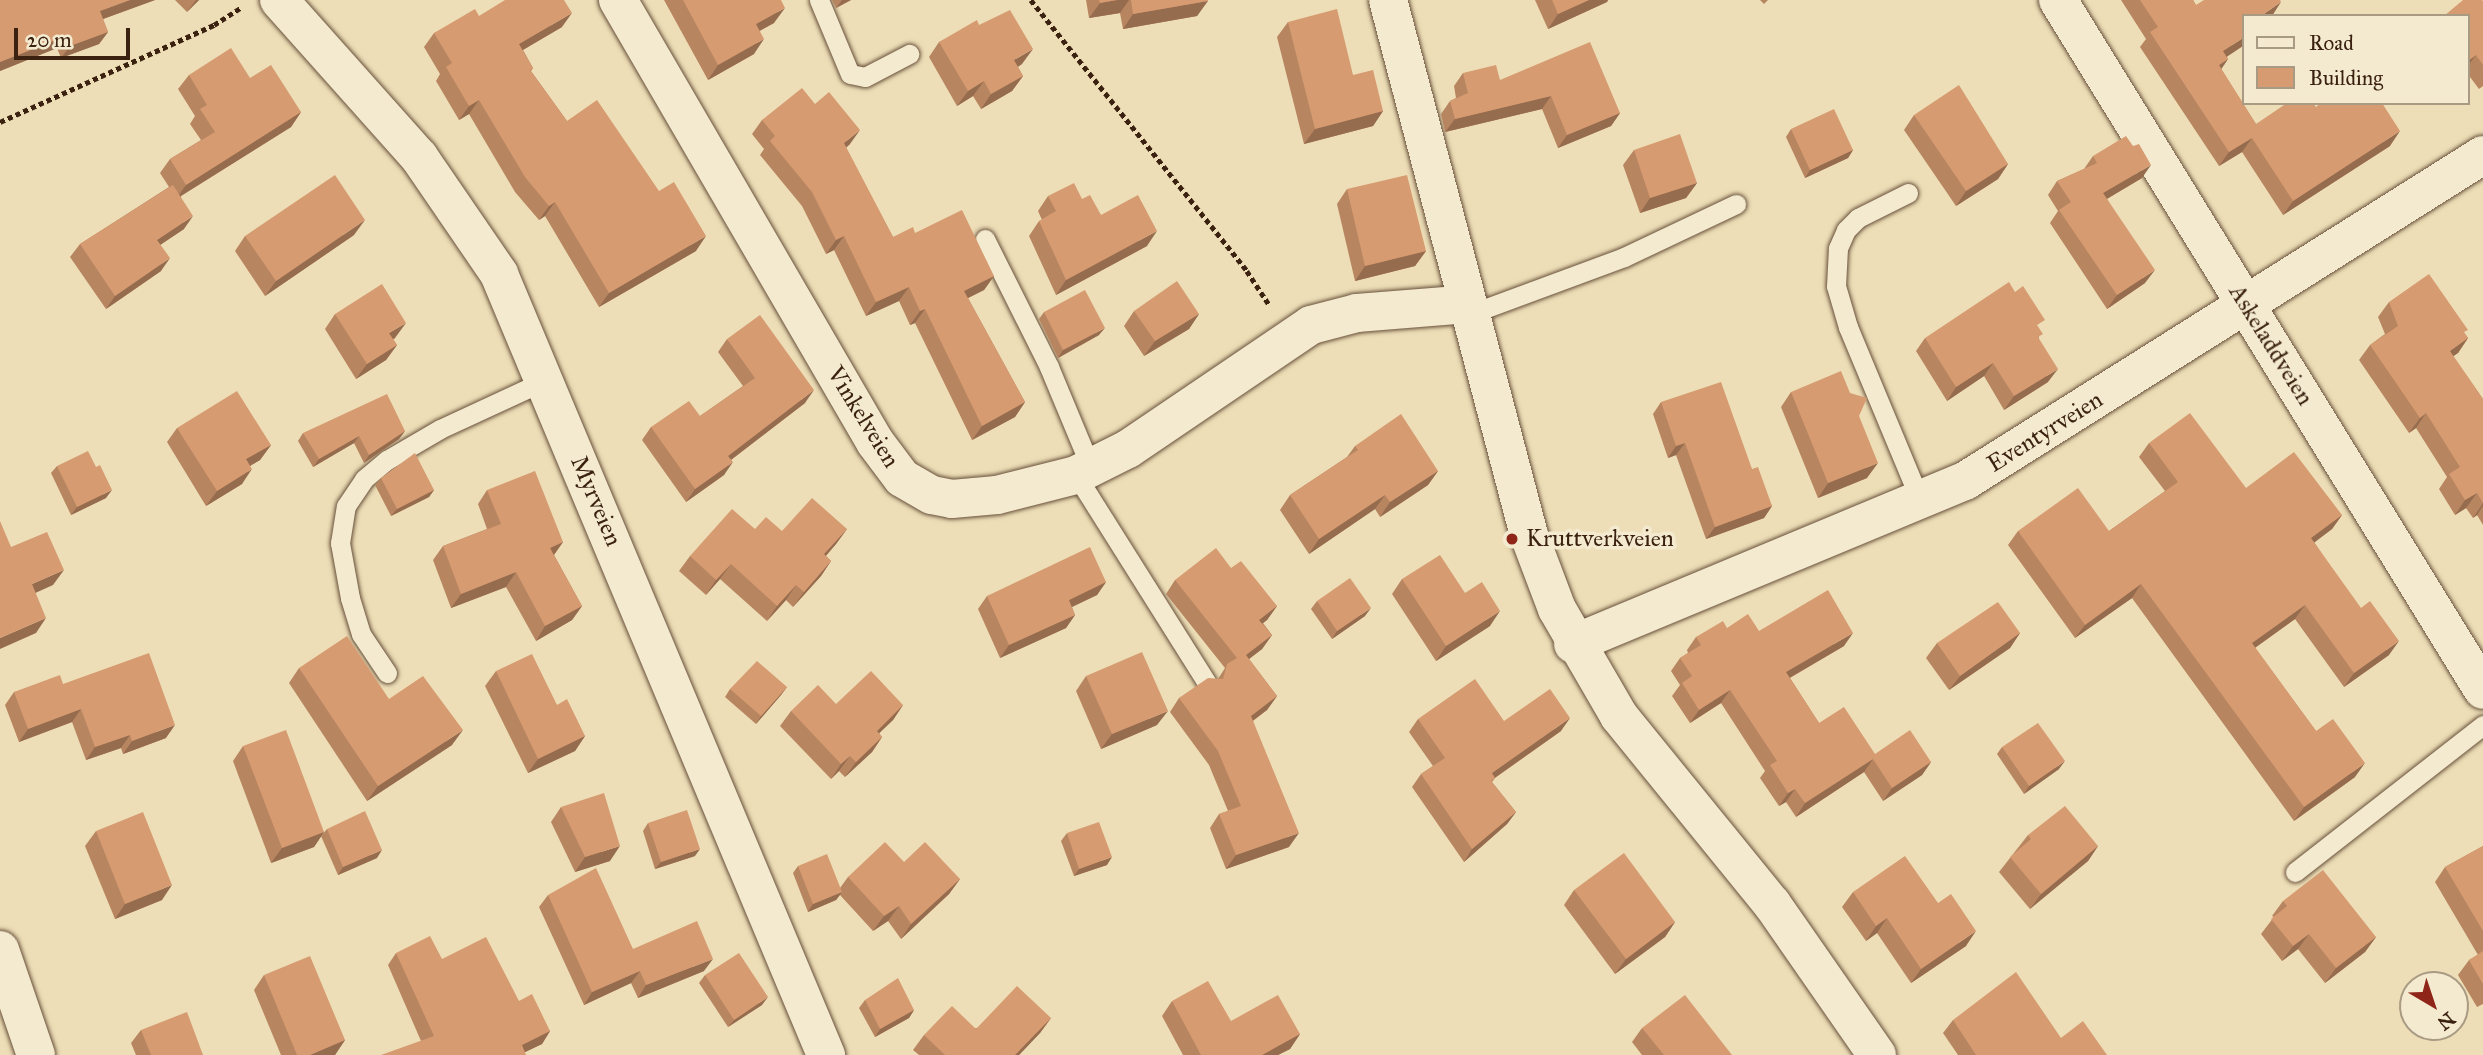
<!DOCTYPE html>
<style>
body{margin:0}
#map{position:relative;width:2483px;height:1055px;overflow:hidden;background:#eddeb7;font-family:"IM FELL Great Primer",serif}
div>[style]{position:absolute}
.path>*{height:4.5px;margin-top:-2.25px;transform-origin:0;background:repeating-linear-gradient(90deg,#3b2110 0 5px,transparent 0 8.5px)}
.roads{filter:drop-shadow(0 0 2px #68503a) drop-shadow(0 0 2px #68503a)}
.service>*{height:19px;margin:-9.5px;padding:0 9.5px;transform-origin:9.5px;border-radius:9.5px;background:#f3ead0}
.minor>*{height:38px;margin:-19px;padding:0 19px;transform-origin:19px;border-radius:19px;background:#f3ead0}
.tertiary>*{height:38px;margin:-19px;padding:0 19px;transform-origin:19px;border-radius:19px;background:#f3ead0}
.wall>*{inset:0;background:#b88561}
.shaded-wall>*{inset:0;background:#966c4f}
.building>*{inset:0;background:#d69b71}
.dots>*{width:19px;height:19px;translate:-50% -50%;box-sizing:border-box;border:4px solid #f3ead0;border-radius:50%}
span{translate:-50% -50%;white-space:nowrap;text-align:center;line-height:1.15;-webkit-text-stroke:7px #f3ead0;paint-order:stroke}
.street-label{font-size:24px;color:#3b2110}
.poi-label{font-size:24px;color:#3b2110}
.left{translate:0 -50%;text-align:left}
.legend{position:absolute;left:2242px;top:14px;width:228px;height:91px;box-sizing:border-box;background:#f3ead0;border:2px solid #a99a83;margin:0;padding:9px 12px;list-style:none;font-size:21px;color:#3b2110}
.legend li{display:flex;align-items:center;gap:14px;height:35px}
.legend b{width:35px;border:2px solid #a99a83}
.north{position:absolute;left:2399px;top:971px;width:70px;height:70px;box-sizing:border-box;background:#f3ead0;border:2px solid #a99a83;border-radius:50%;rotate:141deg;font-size:19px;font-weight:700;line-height:28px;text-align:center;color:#3b2110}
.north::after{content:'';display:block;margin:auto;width:24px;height:32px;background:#8f2418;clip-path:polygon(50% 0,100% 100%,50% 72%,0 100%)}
.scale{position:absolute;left:14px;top:28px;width:116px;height:32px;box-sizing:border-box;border:4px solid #3b2110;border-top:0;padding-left:9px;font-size:21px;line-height:24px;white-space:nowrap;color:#3b2110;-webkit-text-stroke:5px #f3ead0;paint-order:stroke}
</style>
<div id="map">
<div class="path">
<div style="left:1031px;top:0;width:347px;rotate:51.4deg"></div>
<div style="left:1247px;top:271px;width:42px;rotate:56.7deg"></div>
<div style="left:0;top:122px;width:235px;rotate:-24.4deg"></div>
<div style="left:214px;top:25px;width:33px;rotate:-33deg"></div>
</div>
<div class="roads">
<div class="service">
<div style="left:819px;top:0;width:80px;rotate:67.3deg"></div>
<div style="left:850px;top:74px;width:15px;rotate:11deg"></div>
<div style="left:865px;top:77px;width:50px;rotate:-27.6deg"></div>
<div style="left:1908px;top:193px;width:56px;rotate:153.4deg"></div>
<div style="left:1858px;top:218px;width:17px;rotate:135deg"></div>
<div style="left:1846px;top:230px;width:20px;rotate:114deg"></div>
<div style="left:1838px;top:248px;width:38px;rotate:93deg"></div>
<div style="left:1836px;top:286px;width:43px;rotate:73.7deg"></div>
<div style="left:1848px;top:327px;width:190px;rotate:67.4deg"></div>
<div style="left:985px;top:239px;width:143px;rotate:63.4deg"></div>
<div style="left:1049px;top:367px;width:109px;rotate:67.4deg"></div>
<div style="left:1470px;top:314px;width:164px;rotate:-20.3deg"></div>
<div style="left:1624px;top:257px;width:124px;rotate:-25.3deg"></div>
<div style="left:1076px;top:475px;width:246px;rotate:57.8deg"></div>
<div style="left:387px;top:673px;width:47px;rotate:-123.7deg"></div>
<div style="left:361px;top:634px;width:38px;rotate:-107deg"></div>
<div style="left:350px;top:598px;width:56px;rotate:-100.3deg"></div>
<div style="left:340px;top:543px;width:37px;rotate:-81deg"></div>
<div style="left:346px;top:506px;width:32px;rotate:-56deg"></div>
<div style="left:364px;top:479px;width:30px;rotate:-40deg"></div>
<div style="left:387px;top:460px;width:61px;rotate:-30.3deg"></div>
<div style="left:440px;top:429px;width:117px;rotate:-24.8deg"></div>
<div style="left:2295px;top:872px;width:239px;rotate:-38deg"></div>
</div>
<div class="minor">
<div style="left:279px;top:0;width:210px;rotate:48.3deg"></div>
<div style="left:419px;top:157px;width:142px;rotate:55.6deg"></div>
<div style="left:499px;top:274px;width:847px;rotate:67.28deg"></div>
<div style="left:618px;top:0;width:511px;rotate:59.82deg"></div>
<div style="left:875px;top:442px;width:45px;rotate:53.1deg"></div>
<div style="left:902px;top:478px;width:34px;rotate:30deg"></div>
<div style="left:932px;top:495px;width:20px;rotate:11deg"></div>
<div style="left:952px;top:499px;width:45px;rotate:-5.1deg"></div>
<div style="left:997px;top:495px;width:81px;rotate:-14.2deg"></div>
<div style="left:1076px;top:475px;width:58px;rotate:-26.6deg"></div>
<div style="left:1128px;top:449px;width:221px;rotate:-34.1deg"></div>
<div style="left:1311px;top:325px;width:48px;rotate:-14.6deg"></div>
<div style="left:1357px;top:313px;width:111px;rotate:-4.6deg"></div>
<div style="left:2058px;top:0;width:810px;rotate:58.37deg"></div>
<div style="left:1573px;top:644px;width:425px;rotate:-22.6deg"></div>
<div style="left:1965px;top:481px;width:612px;rotate:-32.18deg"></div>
<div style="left:0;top:950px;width:111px;rotate:71.1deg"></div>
</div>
<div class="tertiary">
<div style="left:1388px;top:0;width:553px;rotate:75.24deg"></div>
<div style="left:1529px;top:535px;width:79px;rotate:69.3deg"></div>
<div style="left:1557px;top:609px;width:124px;rotate:59.9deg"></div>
<div style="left:1619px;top:716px;width:242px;rotate:50.9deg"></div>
<div style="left:1772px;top:904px;width:184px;rotate:55.2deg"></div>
</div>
</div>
<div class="wall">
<div style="clip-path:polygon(0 0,155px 0,103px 19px,108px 32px,99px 44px,61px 58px,57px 48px,0 71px)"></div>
<div style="clip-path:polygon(175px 0,199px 0,187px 12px)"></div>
<div style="clip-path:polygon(664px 0,781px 0,774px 23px,760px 31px,754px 54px,708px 80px)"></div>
<div style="clip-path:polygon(832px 0,851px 0,836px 8px)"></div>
<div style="clip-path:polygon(1086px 0,1208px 0,1197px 16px,1123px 29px,1120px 13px,1089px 18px)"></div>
<div style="clip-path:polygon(1535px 0,1608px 0,1607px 2px,1548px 29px)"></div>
<div style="clip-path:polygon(1760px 0,1768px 0,1764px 4px)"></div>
<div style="clip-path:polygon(2121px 0,2193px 0,2196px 5px,2243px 16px,2227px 57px,2228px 59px,2221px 69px,2256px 124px,2316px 107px,2390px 146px,2283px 215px,2242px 152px,2219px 166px,2140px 47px,2146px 39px)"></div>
<div style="clip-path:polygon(2483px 1px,2483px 86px,2479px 89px,2467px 73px,2467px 16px)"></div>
<div style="clip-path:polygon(479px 16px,562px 27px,523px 50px,533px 68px,531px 71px,567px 121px,696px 251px,599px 307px,545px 216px,539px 220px,515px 192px,469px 114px,459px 120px,436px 81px,440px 74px,424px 47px,434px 33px)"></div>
<div style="clip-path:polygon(1288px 22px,1353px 75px,1383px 111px,1373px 126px,1304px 144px,1277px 37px)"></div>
<div style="clip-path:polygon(979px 25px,1022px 64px,1018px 67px,1023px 76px,1012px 91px,981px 109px,973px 96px,957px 106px,929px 57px,939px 42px)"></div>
<div style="clip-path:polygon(1463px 73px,1500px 80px,1620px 113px,1611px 126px,1558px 148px,1542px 109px,1445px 132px,1441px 114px,1450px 101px,1456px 98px,1454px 86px)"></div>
<div style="clip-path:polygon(189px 75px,250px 78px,301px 112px,291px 127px,181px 196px,184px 229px,160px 245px,161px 271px,106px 309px,70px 257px,80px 244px,169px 187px,160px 173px,170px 159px,201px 140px,190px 124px,195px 116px,178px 89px)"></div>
<div style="clip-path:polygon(815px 104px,850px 144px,846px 148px,893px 237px,915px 233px,994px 276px,984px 290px,968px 298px,1025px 402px,1015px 417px,972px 440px,915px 323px,910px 325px,899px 301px,866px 316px,834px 250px,826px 254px,802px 206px,760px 155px,764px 149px,752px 134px,762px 120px)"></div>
<div style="clip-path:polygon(1914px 115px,2008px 164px,1998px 179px,1956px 206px,1904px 130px)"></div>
<div style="clip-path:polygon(1791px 129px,1853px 150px,1848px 158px,1805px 178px,1786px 137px)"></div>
<div style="clip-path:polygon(1634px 150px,1697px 183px,1686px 198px,1640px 213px,1623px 165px)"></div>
<div style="clip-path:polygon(2093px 156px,2142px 178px,2107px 199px,2145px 283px,2107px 309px,2050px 223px,2058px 211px,2048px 195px,2057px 181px,2084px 169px)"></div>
<div style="clip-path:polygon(1347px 189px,1426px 251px,1415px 266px,1355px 281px,1337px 204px)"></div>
<div style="clip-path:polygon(1048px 196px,1082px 199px,1101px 215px,1147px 246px,1056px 295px,1029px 236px,1039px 221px,1042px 220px,1038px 211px)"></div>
<div style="clip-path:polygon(354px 235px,265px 296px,235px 251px,245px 236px)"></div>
<div style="clip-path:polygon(2389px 302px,2465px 334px,2468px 338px,2458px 353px,2453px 356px,2483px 399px,2483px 525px,2477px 515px,2473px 518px,2466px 508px,2455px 515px,2439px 489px,2447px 477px,2416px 428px,2409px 433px,2359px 360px,2370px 345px,2385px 334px,2378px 317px)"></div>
<div style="clip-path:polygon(1134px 311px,1199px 314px,1189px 329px,1144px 356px,1124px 326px)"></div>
<div style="clip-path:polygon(1044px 312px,1099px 335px,1058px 358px,1039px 319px)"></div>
<div style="clip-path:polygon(335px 314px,395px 338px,393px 339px,397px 345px,386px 360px,356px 379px,325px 329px)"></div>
<div style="clip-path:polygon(2039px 328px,2039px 340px,2048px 382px,2004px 410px,1984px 376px,1947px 401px,1916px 351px,1925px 338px)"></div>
<div style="clip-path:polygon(727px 339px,805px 403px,731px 460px,724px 475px,686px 502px,642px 440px,651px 427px,700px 416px,743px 386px,718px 352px)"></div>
<div style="clip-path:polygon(1791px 392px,1859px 416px,1867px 478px,1818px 498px,1781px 407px)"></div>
<div style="clip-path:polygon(1661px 402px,1752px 469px,1772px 506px,1764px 518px,1706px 539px,1676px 455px,1668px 458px,1653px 414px)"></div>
<div style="clip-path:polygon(177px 428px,271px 445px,260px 460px,250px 466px,242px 484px,206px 506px,167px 442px)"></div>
<div style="clip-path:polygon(405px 431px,399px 439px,364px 463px,354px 443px,313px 467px,298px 441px,303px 433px)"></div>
<div style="clip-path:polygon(2149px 443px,2246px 488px,2342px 515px,2332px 529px,2314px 542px,2389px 655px,2344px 687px,2295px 619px,2255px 648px,2316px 731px,2355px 777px,2294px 821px,2132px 598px,2075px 638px,2008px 545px,2018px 531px,2109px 531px,2165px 491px,2139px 457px)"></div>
<div style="clip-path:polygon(1355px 446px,1438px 471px,1428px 485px,1380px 517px,1375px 509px,1309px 554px,1280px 510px,1290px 495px,1347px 457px)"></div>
<div style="clip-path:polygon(57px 466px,106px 498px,71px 515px,51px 473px)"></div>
<div style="clip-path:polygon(381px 478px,434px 490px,429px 497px,391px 516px,375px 485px)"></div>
<div style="clip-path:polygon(487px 490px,563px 542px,554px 555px,582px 606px,572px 620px,536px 641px,506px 587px,451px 608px,433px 560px,443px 546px,487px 529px,478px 504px)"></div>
<div style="clip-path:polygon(755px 529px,782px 531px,847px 529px,836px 544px,826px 556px,831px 561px,821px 576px,793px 607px,786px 600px,767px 621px,720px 579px,706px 595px,679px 571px,690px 556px)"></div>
<div style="clip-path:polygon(1231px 568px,1277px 606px,1267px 620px,1263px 623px,1272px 635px,1262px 649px,1249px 659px,1277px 696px,1267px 710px,1253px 721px,1289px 847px,1226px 869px,1210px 828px,1219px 814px,1228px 811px,1209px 765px,1170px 712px,1179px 698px,1218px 679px,1225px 668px,1166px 594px,1175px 580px)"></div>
<div style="clip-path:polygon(1402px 579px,1465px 593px,1490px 626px,1436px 661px,1392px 594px)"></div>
<div style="clip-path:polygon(1106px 582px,1097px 595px,1072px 607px,1075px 615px,1066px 628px,1000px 658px,978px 609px,987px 596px)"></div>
<div style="clip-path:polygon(1317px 601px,1365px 616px,1332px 639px,1311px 609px)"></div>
<div style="clip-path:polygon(1727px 628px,1759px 631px,1844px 646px,1790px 678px,1819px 723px,1875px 754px,1931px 762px,1922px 775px,1883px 801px,1864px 772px,1796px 817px,1786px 802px,1779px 806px,1760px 778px,1765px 771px,1721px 703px,1690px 723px,1672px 696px,1680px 685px,1671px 671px,1680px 658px,1688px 653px,1687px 650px,1696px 637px)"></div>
<div style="clip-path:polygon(2020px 633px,2010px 648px,1949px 690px,1926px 658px,1937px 643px)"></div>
<div style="clip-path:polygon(299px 668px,389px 699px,452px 745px,367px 801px,289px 683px)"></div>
<div style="clip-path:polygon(496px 671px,557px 705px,585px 736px,575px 751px,528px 773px,485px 686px)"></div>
<div style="clip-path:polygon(1086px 676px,1157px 725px,1101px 749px,1076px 691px)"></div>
<div style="clip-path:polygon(63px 684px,166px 738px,123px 754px,121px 748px,86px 760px,72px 722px,19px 742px,5px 705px,14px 692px)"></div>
<div style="clip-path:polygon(787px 687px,781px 695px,756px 724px,725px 697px,730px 689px)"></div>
<div style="clip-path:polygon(836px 704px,903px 705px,893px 720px,879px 733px,882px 737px,872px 752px,845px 777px,839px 771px,831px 779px,780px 726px,791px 711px)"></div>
<div style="clip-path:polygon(1418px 719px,1504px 721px,1561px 731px,1495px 778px,1492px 782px,1516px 812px,1507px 824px,1464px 862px,1412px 787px,1421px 774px,1433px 766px,1409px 732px)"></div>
<div style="clip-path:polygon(243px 746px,324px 832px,314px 847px,271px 863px,233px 761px)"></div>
<div style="clip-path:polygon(2002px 747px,2059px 769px,2024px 794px,1997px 754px)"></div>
<div style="clip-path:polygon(561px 807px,610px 861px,575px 872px,551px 822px)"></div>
<div style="clip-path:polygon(648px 823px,695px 856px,655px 869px,643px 831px)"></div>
<div style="clip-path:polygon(327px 829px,377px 858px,338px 875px,321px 836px)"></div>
<div style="clip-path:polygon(96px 831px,162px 900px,115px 919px,85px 846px)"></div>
<div style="clip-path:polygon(1067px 833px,1107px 865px,1074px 876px,1061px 841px)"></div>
<div style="clip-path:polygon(2028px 835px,2098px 846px,2088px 861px,2030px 909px,1999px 872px)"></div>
<div style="clip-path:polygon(2483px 846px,2483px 1004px,2477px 1007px,2458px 975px,2469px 960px,2478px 955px,2435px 882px,2445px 867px)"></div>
<div style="clip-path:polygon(904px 862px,960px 879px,949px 894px,901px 939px,888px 921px,873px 931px,840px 895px,836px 900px,808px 912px,793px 873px,798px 866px,840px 888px,848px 877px)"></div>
<div style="clip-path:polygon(1574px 890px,1675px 922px,1665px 937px,1615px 974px,1564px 905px)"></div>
<div style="clip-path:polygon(1853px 892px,1966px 946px,1911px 983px,1877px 933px,1866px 941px,1842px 907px)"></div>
<div style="clip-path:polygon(548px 895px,633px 949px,704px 971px,638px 998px,631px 983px,584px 1005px,539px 907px)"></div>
<div style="clip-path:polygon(2283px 901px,2376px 937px,2365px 952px,2325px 983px,2298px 949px,2282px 961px,2261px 934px,2274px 917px,2272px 916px)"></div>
<div style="clip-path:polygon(396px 953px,442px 959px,519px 1001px,550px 1031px,542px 1044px,525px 1052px,421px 1041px,388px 965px)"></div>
<div style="clip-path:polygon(264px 975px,345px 1040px,335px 1055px,281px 1055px,254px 990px)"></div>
<div style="clip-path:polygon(705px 975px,762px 1005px,728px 1027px,699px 983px)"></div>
<div style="clip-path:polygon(865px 1000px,914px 1010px,909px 1018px,875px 1037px,859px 1008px)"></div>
<div style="clip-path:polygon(1172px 1001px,1231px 1021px,1300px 1034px,1290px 1049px,1278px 1055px,1183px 1055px,1162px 1016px)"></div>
<div style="clip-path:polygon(1051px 1018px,1040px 1033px,1019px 1055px,919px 1055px,913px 1050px,924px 1035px)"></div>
<div style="clip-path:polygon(1953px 1020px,2061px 1038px,2107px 1055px,1958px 1055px,1943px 1033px)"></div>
<div style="clip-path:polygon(1642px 1028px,1732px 1055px,1642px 1055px,1632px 1042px)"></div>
<div style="clip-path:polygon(141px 1030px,203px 1055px,136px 1055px,131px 1043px)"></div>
</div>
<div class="shaded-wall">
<div style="clip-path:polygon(130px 0,155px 0,92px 23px,100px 11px)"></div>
<div style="clip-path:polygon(196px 0,199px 0,187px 12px)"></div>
<div style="clip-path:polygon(842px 0,851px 0,836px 8px)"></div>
<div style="clip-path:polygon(1117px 0,1129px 0,1120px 13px,1089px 18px,1100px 3px)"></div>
<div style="clip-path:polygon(1589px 0,1608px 0,1607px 2px,1548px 29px,1558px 14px)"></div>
<div style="clip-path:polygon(1208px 1px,1197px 16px,1123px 29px,1133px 14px)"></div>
<div style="clip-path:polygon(2281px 2px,2272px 16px,2261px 16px)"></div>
<div style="clip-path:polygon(785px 8px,774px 23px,745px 38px,756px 24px)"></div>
<div style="clip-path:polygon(572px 13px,562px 27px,509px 58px,519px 44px)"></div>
<div style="clip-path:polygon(108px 32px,99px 44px,61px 58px,70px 46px)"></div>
<div style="clip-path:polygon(66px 36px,57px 48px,0 71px,0 62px)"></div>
<div style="clip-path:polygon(2243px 38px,2243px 46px,2213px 66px,2223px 51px)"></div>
<div style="clip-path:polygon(764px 39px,754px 54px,708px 80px,718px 65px)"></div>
<div style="clip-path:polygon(1033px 49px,1022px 64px,1003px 75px,1014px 60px)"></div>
<div style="clip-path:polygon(2476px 55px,2467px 67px,2468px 61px)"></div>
<div style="clip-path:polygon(2228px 59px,2218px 74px,2219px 65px)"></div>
<div style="clip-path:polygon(1023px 76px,1012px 91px,981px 109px,991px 94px)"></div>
<div style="clip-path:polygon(984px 81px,973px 96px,957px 106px,968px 91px)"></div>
<div style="clip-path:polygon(1551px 96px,1542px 109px,1445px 132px,1455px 119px)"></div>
<div style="clip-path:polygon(479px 100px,469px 114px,459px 120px,469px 106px)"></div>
<div style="clip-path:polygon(1383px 111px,1373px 126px,1304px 144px,1315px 129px)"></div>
<div style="clip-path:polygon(301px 112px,291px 127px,176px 199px,186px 185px)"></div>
<div style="clip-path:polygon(1620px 113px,1611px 126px,1558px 148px,1567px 135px)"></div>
<div style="clip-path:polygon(860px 130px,850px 144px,834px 157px,844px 143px)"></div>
<div style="clip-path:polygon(2400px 131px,2390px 146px,2283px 215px,2293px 201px)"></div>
<div style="clip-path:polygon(2252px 138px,2242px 152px,2219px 166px,2229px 152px)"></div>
<div style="clip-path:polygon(1853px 150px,1848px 158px,1805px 178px,1810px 170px)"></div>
<div style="clip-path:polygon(2008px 164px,1998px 179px,1956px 206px,1966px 191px)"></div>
<div style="clip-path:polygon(2151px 165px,2142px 178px,2093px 207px,2103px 193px)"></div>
<div style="clip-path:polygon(1697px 183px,1686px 198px,1640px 213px,1650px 198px)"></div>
<div style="clip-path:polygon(555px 202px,545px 216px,539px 220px,549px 206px)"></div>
<div style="clip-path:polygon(193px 216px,184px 229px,148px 253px,157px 240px)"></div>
<div style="clip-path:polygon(365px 220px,354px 235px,265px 296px,276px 281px)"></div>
<div style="clip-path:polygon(1157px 231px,1147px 246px,1056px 295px,1066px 280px)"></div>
<div style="clip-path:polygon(706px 236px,696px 251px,599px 307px,609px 293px)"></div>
<div style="clip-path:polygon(844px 236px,834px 250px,826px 254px,836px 240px)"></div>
<div style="clip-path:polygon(1426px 251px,1415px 266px,1355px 281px,1365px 266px)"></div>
<div style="clip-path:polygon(170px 258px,161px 271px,106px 309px,115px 296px)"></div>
<div style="clip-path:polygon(2155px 270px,2145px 283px,2107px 309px,2117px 295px)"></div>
<div style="clip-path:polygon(994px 276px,984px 290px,954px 305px,964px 291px)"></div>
<div style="clip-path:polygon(909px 287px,899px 301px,866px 316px,876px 302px)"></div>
<div style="clip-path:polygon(925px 309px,915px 323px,910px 325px,920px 311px)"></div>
<div style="clip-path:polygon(1199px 314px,1189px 329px,1144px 356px,1155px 341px)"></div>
<div style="clip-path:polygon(406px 323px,395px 338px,379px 348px,389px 333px)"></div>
<div style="clip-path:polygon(1105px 328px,1099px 335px,1058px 358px,1063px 350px)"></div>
<div style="clip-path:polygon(2468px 338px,2458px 353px,2439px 366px,2450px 351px)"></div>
<div style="clip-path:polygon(397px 345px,386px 360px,356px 379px,367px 364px)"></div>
<div style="clip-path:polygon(1993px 363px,1984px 376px,1947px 401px,1956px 387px)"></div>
<div style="clip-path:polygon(2058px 369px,2048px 382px,2004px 410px,2014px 396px)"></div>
<div style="clip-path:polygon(814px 390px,805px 403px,719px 469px,728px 456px)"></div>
<div style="clip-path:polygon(1025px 402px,1015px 417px,972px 440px,982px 426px)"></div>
<div style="clip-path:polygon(2426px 413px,2416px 428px,2409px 433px,2420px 418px)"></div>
<div style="clip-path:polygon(405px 431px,399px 439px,364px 463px,369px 455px)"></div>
<div style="clip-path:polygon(359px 436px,354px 443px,313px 467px,319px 459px)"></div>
<div style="clip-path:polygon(1685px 443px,1676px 455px,1668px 458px,1676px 446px)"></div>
<div style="clip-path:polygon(271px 445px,260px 460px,236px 474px,246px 459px)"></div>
<div style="clip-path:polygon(733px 462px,724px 475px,686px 502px,695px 489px)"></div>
<div style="clip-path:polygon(1878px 463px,1867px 478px,1818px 498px,1828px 483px)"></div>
<div style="clip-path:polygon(252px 469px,242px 484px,206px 506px,217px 491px)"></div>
<div style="clip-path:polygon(1438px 471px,1428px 485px,1380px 517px,1390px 502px)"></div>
<div style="clip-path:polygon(112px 490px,106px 498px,71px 515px,77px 507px)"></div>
<div style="clip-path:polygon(434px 490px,429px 497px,391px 516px,397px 509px)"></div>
<div style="clip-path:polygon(2477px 493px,2466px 508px,2455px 515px,2465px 500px)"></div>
<div style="clip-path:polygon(1385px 495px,1375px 509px,1309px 554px,1319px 539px)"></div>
<div style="clip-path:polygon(2483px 503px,2483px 506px,2477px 515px,2473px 518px)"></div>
<div style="clip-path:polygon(1772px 506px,1764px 518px,1706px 539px,1715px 527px)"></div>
<div style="clip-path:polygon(2342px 515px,2332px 529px,2302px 552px,2311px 538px)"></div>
<div style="clip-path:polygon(847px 529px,836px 544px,814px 569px,824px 554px)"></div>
<div style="clip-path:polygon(563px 542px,553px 556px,550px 548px)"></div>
<div style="clip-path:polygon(831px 561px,821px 576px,793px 607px,804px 592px)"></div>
<div style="clip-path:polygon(731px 564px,720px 579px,706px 595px,716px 580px)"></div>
<div style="clip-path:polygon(64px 570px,53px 585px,22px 599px,32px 584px)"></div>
<div style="clip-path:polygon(516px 572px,506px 587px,451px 608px,461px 594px)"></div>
<div style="clip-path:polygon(1106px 582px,1097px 595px,1059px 613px,1069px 600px)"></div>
<div style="clip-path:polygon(2141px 584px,2132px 598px,2075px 638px,2085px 625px)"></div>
<div style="clip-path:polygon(796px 585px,786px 600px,767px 621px,777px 606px)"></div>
<div style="clip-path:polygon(2305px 605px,2295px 619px,2242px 657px,2252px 643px)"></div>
<div style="clip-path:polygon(582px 606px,572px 620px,536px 641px,545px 626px)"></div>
<div style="clip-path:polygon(1277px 606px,1267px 620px,1250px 633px,1259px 620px)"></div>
<div style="clip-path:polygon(1371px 608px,1365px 616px,1332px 639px,1337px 631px)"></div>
<div style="clip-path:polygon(1500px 611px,1490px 626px,1436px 661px,1446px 646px)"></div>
<div style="clip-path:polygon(1075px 615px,1066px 628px,1000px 658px,1009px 645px)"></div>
<div style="clip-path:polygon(46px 618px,36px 633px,0 649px,0 638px)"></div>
<div style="clip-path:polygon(1853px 633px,1844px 646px,1777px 685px,1786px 672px)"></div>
<div style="clip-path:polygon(2020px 633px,2010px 648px,1949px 690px,1960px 676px)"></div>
<div style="clip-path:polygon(1272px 635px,1262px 649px,1236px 669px,1246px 655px)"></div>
<div style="clip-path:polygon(2399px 641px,2389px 655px,2344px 687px,2354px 673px)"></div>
<div style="clip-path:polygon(787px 687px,781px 695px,756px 724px,761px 716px)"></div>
<div style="clip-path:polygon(1730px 690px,1721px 703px,1690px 723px,1699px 710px)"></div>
<div style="clip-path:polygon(1277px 696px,1267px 710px,1241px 729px,1251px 716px)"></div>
<div style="clip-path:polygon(903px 705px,893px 720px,866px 746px,877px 731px)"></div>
<div style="clip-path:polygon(81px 709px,72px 722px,19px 742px,28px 729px)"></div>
<div style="clip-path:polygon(1168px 711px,1157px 725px,1101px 749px,1112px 734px)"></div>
<div style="clip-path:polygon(1570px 718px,1561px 731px,1483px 786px,1492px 773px)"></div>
<div style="clip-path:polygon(175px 725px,166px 738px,123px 754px,132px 741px)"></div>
<div style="clip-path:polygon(463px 730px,452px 745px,367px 801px,378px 786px)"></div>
<div style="clip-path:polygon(130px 735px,121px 748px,86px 760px,95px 747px)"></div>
<div style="clip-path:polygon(585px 736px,575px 751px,528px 773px,538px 759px)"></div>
<div style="clip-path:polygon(882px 737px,872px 752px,845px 777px,856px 762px)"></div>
<div style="clip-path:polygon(850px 756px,839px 771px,831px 779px,841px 764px)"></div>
<div style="clip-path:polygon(1873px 759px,1864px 772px,1796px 817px,1805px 803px)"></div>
<div style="clip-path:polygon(2065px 761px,2059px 769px,2024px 794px,2029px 786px)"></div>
<div style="clip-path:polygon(1931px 762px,1922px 775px,1883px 801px,1892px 788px)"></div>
<div style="clip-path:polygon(2365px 763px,2355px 777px,2294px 821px,2304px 807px)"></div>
<div style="clip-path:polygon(1795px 789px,1786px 802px,1779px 806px,1788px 793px)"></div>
<div style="clip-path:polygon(1516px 812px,1507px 824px,1464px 862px,1472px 849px)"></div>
<div style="clip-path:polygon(324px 832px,314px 847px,271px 863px,282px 848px)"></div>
<div style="clip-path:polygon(1299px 833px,1289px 847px,1226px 869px,1236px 855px)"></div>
<div style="clip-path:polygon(620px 846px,610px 861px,575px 872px,585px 857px)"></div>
<div style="clip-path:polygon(2098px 846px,2088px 861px,2030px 909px,2041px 894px)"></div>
<div style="clip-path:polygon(700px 849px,695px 856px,655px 869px,661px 862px)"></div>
<div style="clip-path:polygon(382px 850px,377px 858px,338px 875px,343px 867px)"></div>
<div style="clip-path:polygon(1112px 857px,1107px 865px,1074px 876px,1079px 869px)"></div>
<div style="clip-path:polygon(960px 879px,949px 894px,901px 939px,911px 924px)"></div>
<div style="clip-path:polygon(172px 885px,162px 900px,115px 919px,125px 904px)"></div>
<div style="clip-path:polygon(842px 892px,836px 900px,808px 912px,813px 904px)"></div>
<div style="clip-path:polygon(899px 906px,888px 921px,873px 931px,884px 916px)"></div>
<div style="clip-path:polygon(1887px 918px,1877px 933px,1866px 941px,1876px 926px)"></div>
<div style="clip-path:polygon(1675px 922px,1665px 937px,1615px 974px,1626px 959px)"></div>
<div style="clip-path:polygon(1976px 931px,1966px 946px,1911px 983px,1921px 969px)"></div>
<div style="clip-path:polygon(2309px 934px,2298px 949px,2282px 961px,2293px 946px)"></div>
<div style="clip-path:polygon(2376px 937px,2365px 952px,2325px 983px,2336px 968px)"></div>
<div style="clip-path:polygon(713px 959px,704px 971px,638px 998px,646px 985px)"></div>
<div style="clip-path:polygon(640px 971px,631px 983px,584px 1005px,592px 992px)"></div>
<div style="clip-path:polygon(768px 997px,762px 1005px,728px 1027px,734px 1020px)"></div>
<div style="clip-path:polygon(914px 1010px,909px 1018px,875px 1037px,880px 1029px)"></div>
<div style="clip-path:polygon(1051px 1018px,1040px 1033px,1019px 1055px,1015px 1055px)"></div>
<div style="clip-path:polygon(550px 1031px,542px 1044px,519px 1055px,522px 1045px)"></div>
<div style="clip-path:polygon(1300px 1034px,1290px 1049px,1278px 1055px,1262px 1055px)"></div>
<div style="clip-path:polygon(345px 1040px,335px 1055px,310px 1055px)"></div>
</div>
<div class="building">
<div style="clip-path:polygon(0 0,130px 0,100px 11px,108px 32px,70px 46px,66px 36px,0 62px)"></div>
<div style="clip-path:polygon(505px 0,564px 0,572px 13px,519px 44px,533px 68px,530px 70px,567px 121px,597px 100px,659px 191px,674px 182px,706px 236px,609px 293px,555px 202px,549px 206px,525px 177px,479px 100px,469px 106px,446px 67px,452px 63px,434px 33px,475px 9px,479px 16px)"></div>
<div style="clip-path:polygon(683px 0,781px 0,785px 8px,756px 24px,764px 39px,718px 65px)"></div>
<div style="clip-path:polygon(1099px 0,1117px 0,1100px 3px)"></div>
<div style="clip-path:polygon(1131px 0,1208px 0,1208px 1px,1133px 14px)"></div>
<div style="clip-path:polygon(1552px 0,1589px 0,1558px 14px)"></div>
<div style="clip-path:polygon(2140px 0,2193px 0,2196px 5px,2204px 0,2280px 0,2281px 2px,2261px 16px,2243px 16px,2243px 38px,2223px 51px,2228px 59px,2219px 65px,2256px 124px,2287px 103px,2313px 103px,2316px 107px,2321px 103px,2382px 103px,2400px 131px,2293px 201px,2252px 138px,2229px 152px,2150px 32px,2158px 27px)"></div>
<div style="clip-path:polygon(2463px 0,2482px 0,2483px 1px,2483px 65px,2476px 55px,2468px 61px,2467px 60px,2467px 16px,2444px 16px)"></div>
<div style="clip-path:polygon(1337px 9px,1353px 75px,1373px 70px,1383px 111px,1315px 129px,1288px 22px)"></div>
<div style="clip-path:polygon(1010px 10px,1033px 49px,1014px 60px,1023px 76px,991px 94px,984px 81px,968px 91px,939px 42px,977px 20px,979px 25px)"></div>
<div style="clip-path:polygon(1590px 42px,1620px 113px,1567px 135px,1551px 96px,1455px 119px,1450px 101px,1468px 93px,1463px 73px,1496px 65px,1500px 80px)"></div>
<div style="clip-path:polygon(231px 48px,250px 78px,271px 65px,301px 112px,186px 185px,170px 159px,215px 132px,200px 109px,207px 105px,189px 75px)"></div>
<div style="clip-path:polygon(1959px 85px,2008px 164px,1966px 191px,1914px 115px)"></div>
<div style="clip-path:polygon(802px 88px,815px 104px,829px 92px,860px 130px,844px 143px,893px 237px,913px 227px,915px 233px,962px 210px,994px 276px,964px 291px,1025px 402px,982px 426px,925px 309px,920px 311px,909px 287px,876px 302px,844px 236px,836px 240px,812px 192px,770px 141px,775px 136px,762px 120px)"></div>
<div style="clip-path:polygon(1834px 109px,1853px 150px,1810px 170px,1791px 129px)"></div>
<div style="clip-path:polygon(1680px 134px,1697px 183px,1650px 198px,1634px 150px)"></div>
<div style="clip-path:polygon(2126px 136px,2133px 146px,2139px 144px,2151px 165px,2103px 193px,2155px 270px,2117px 295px,2059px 210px,2071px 202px,2057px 181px,2097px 163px,2093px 156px)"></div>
<div style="clip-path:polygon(335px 175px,365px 220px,276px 281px,245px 236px)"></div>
<div style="clip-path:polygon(1407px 175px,1426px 251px,1365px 266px,1347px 189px)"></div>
<div style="clip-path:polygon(1074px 183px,1082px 199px,1090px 195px,1101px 215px,1138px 195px,1157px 231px,1066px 280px,1039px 221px,1056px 211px,1048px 196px)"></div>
<div style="clip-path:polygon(173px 185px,193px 216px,157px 240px,170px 258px,115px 296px,80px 244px)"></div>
<div style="clip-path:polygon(2429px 274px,2468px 330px,2464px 332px,2468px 338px,2450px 351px,2483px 399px,2483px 503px,2477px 493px,2465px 500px,2449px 474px,2460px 467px,2426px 413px,2420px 418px,2370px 345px,2398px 326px,2389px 302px)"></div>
<div style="clip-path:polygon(1177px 281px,1199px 314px,1155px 341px,1134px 311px)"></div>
<div style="clip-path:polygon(2009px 282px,2015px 292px,2023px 286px,2045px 320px,2037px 325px,2043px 334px,2038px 337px,2058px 369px,2014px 396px,1993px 363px,1956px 387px,1925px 338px)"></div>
<div style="clip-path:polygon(382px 284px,406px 323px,389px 333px,397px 345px,367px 364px,335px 314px)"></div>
<div style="clip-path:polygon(1085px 290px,1105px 328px,1063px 350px,1044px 312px)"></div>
<div style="clip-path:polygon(760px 315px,814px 390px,728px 456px,733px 462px,695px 489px,651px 427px,689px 401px,700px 416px,755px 378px,727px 339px)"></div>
<div style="clip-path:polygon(1841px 371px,1850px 393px,1867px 398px,1859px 416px,1878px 463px,1828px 483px,1791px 392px)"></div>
<div style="clip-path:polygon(1721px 382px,1752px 469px,1758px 467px,1772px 506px,1715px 527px,1685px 443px,1676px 446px,1661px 402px)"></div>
<div style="clip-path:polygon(237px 391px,271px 445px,246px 459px,252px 469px,217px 491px,177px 428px)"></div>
<div style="clip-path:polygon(387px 394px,405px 431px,369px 455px,359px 436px,319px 459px,303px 433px)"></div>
<div style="clip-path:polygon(2190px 413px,2246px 488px,2294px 452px,2342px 515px,2311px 538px,2361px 608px,2370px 601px,2399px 641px,2354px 673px,2305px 605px,2252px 643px,2316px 731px,2333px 719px,2365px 763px,2304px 807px,2141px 584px,2085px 625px,2018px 531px,2078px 488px,2109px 531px,2178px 482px,2149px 443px)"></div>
<div style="clip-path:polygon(1401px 414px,1438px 471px,1390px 502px,1385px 495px,1319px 539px,1290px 495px,1358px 450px,1355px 446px)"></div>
<div style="clip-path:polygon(88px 451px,96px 467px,100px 465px,112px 490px,77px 507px,57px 466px)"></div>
<div style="clip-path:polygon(415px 453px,434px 490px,397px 509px,381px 478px)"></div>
<div style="clip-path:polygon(535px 471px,563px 542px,550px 548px,582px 606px,545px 626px,516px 572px,461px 594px,443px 546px,501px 524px,487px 490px)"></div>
<div style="clip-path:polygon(812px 498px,847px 529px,824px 554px,831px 561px,804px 592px,796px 585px,777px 606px,731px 564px,716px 580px,690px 556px,732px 509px,755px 529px,766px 517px,782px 531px)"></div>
<div style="clip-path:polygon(0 521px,11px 547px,47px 532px,64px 570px,32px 584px,46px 618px,0 638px)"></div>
<div style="clip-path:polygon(1090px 547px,1106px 582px,1069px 600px,1075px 615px,1009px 645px,987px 596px)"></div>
<div style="clip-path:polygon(1216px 548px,1231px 568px,1241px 561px,1277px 606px,1259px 620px,1272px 635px,1246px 655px,1277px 696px,1251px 716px,1299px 833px,1236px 855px,1219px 814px,1241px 806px,1218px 751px,1179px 698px,1208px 678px,1223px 679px,1227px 664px,1237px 658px,1175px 580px)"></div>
<div style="clip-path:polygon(1440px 555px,1465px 593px,1482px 582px,1500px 611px,1446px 646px,1402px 579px)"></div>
<div style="clip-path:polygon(1350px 578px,1371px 608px,1337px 631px,1317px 601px)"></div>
<div style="clip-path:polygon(1828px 590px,1853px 633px,1786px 672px,1819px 723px,1844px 707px,1875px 754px,1910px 730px,1931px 762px,1892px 788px,1873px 759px,1805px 803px,1795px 789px,1788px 793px,1770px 765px,1777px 761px,1730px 690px,1699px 710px,1682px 683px,1692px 676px,1680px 658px,1701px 645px,1696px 637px,1723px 621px,1727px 628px,1748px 614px,1759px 631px)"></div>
<div style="clip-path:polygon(1998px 602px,2020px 633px,1960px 676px,1937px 643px)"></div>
<div style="clip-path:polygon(347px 636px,389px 699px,423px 676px,463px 730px,378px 786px,299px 668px)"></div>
<div style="clip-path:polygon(1142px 652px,1168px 711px,1112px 734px,1086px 676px)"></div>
<div style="clip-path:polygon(149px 653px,175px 725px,132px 741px,130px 735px,95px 747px,81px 709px,28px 729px,14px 692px,60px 675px,63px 684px)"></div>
<div style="clip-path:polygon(532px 654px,557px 705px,567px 699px,585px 736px,538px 759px,496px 671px)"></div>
<div style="clip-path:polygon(757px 661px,787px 687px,761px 716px,730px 689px)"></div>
<div style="clip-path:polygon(871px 671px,903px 705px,877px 731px,882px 737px,856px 762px,850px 756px,841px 764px,791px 711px,818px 685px,836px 704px)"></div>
<div style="clip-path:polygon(1475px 679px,1504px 721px,1550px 689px,1570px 718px,1492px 773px,1495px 778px,1491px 781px,1516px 812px,1472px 849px,1421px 774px,1445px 758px,1418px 719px)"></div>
<div style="clip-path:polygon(2038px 723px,2065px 761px,2029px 786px,2002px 747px)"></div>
<div style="clip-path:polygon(286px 730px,324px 832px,282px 848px,243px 746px)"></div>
<div style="clip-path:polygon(604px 793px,620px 846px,585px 857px,561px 807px)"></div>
<div style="clip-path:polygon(2065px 806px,2098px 846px,2041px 894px,2010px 857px,2031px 839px,2028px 835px)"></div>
<div style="clip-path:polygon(687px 810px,700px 849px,661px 862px,648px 823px)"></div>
<div style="clip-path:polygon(365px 811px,382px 850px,343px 867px,327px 829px)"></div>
<div style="clip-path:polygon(143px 812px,172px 885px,125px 904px,96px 831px)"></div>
<div style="clip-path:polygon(1099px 822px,1112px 857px,1079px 869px,1067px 833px)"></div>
<div style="clip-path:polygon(885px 842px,904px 862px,925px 842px,960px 879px,911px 924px,899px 906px,884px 916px,848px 877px)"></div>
<div style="clip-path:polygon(2483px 846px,2483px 931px,2445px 867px)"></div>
<div style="clip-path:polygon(1624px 853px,1675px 922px,1626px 959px,1574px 890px)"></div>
<div style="clip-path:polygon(827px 854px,842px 892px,813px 904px,798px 866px)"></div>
<div style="clip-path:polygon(1905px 856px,1938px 903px,1951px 894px,1976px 931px,1921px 969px,1887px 918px,1876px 926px,1853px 892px)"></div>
<div style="clip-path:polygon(596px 868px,633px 949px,697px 921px,713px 959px,646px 985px,640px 971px,592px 992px,548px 895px)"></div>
<div style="clip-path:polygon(2323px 870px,2376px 937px,2336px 968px,2309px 934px,2293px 946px,2271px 919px,2287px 906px,2283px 901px)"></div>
<div style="clip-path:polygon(430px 936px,442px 959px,486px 937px,519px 1001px,532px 994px,550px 1031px,522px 1045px,526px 1055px,381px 1055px,434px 1036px,396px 953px)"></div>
<div style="clip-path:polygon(2483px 951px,2483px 984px,2469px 960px)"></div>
<div style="clip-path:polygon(739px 953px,768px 997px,734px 1020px,705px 975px)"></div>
<div style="clip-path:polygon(310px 956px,345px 1040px,310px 1055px,297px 1055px,264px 975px)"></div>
<div style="clip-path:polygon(2016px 972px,2061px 1038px,2083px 1021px,2107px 1055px,1976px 1055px,1953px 1020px)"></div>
<div style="clip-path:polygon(898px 978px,914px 1010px,880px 1029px,865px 1000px)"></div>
<div style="clip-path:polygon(1208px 981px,1231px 1021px,1278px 995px,1300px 1034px,1262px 1055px,1201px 1055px,1172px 1001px)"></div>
<div style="clip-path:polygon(1017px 986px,1051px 1018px,1015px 1055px,945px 1055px,924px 1035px,952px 1006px,976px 1029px)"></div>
<div style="clip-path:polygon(1685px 995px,1732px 1055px,1664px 1055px,1642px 1028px)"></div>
<div style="clip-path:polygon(187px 1012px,203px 1055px,151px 1055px,141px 1030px)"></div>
</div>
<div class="dots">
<div style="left:1512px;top:539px;background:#8f2418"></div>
</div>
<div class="street-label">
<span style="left:2271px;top:345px;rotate:58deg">Askeladdveien</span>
<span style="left:863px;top:417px;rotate:58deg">Vinkelveien</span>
<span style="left:2045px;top:432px;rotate:-32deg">Eventyrveien</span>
<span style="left:596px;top:501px;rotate:67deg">Myrveien</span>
</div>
<div class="poi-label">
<span class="left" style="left:1526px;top:539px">Kruttverkveien</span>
</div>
<ul class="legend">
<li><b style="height:9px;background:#f3ead0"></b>Road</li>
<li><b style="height:19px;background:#d69b71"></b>Building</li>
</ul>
<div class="north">N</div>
<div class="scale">20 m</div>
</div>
